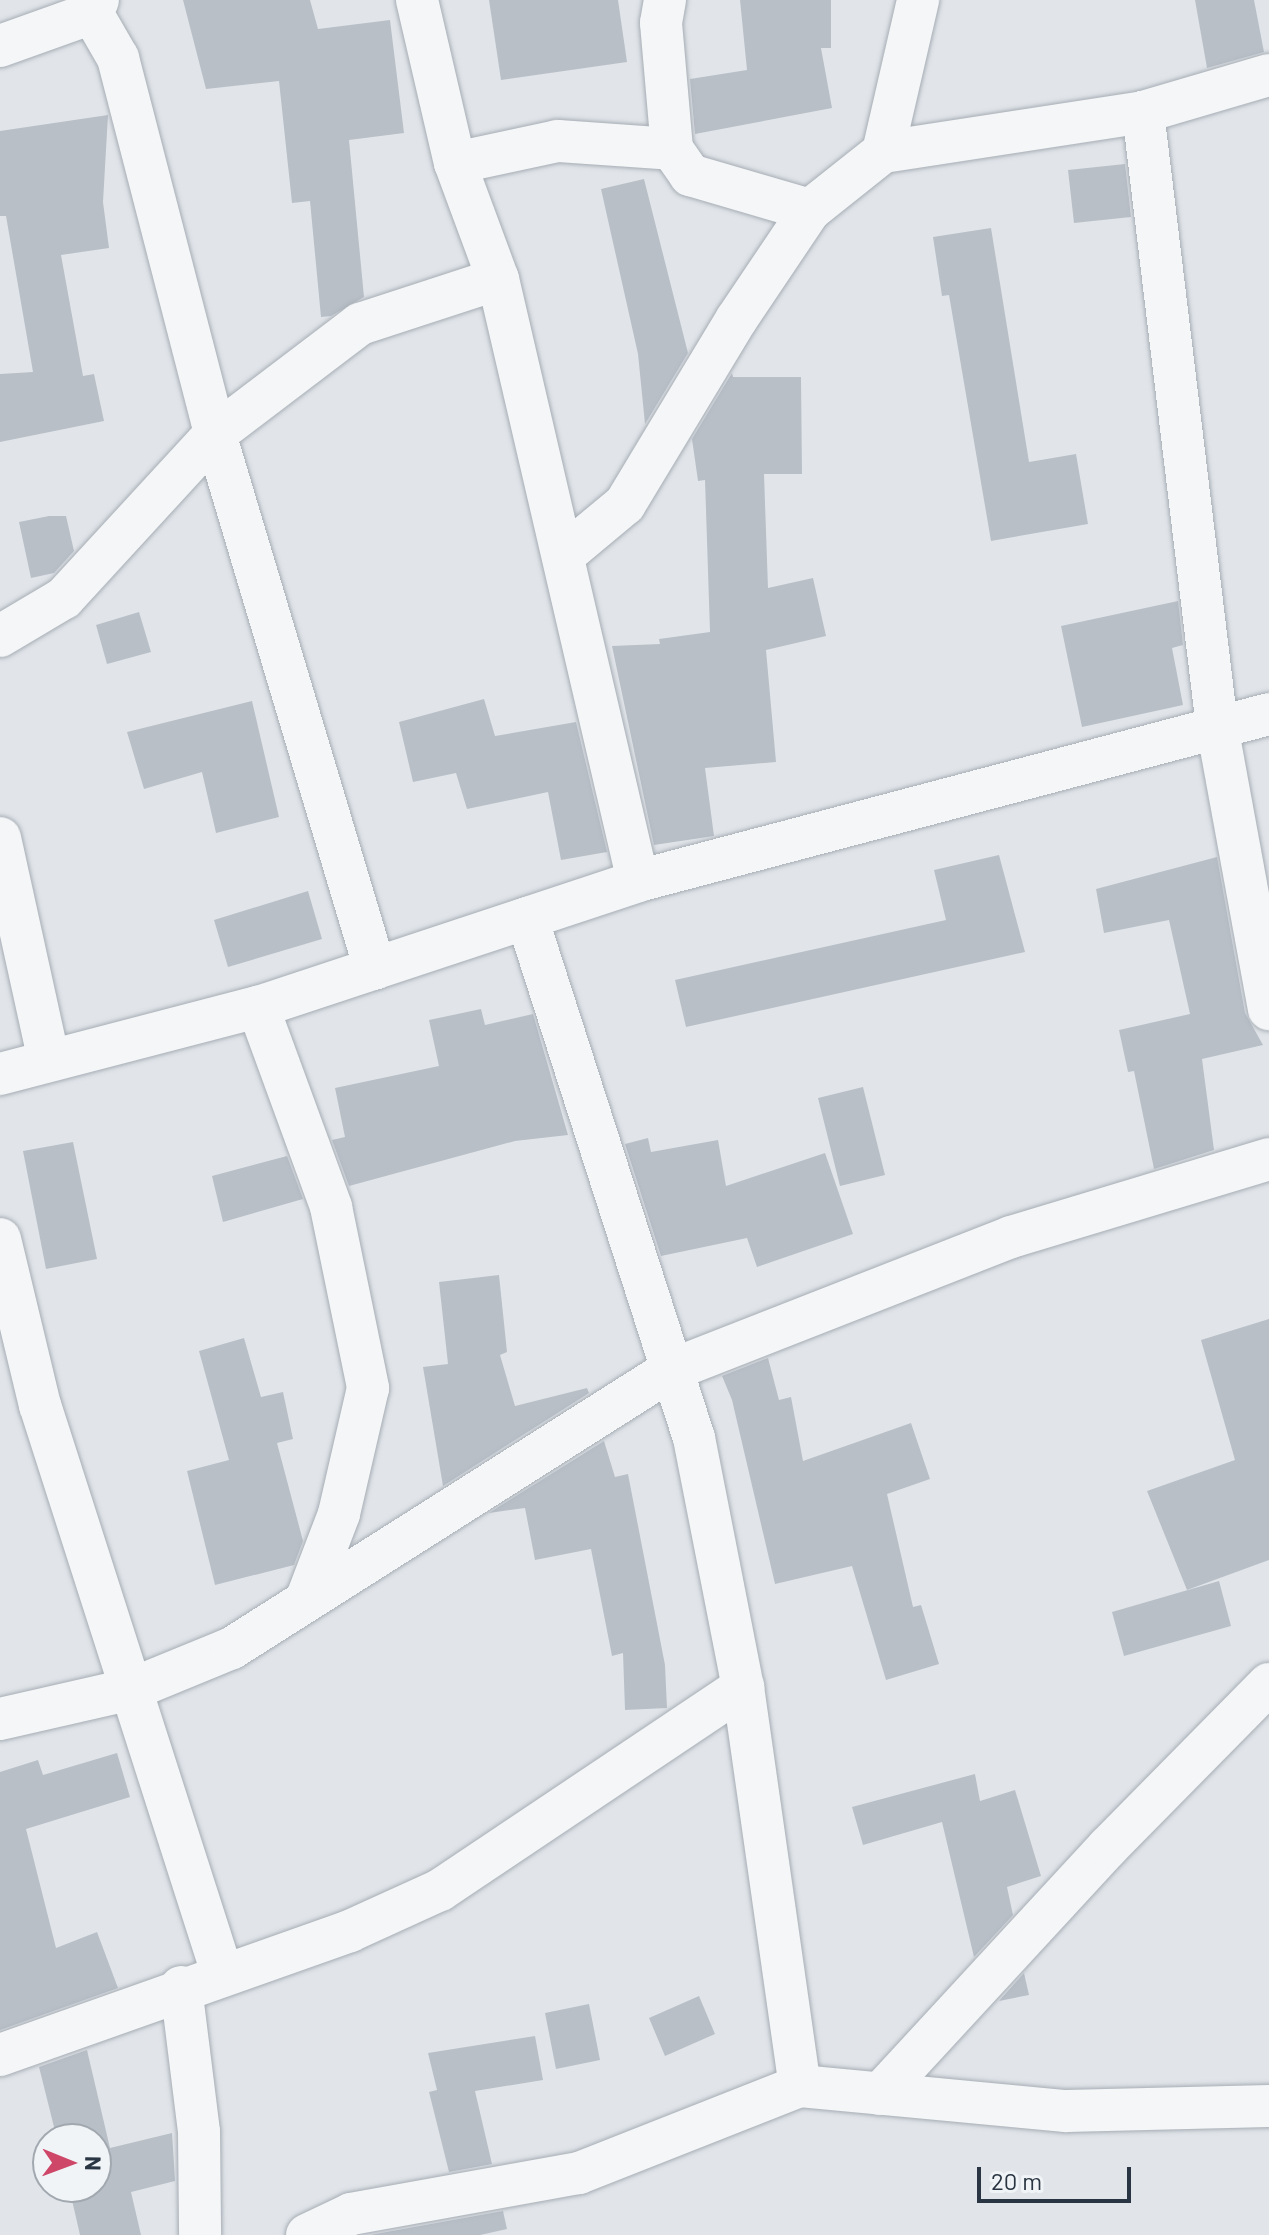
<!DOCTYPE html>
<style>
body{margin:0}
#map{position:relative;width:1269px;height:2235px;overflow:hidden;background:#e1e5ea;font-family:Barlow,sans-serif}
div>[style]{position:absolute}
.building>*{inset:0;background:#b8bfc7}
.roads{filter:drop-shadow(0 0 2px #a6adb4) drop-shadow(0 0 2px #a6adb4)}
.street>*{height:42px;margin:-21px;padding:0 21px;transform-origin:21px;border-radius:21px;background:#f4f6f8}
span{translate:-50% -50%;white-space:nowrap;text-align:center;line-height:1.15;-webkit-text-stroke:7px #f1f4f7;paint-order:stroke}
.north{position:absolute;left:32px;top:2123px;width:80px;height:80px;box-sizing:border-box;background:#f1f4f7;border:2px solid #a1a8af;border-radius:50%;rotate:91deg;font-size:22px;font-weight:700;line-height:32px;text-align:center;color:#293542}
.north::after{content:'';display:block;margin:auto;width:28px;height:36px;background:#ce4768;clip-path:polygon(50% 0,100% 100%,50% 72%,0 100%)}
.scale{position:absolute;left:977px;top:2167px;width:154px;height:36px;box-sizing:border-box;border:4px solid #293542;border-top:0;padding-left:10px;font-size:24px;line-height:28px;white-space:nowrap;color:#293542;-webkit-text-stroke:6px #f1f4f7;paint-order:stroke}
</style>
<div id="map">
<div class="building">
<div style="clip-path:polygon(183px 0,310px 0,318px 29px,390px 20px,404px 133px,349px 140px,364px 297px,331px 316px,321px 317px,310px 201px,292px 203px,279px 81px,206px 89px)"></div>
<div style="clip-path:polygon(489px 0,618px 0,627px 62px,501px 80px)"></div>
<div style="clip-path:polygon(740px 0,831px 0,831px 48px,821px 48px,832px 108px,695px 134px,690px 79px,747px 70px)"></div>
<div style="clip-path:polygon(1195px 0,1254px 0,1264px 52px,1207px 68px)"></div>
<div style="clip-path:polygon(108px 115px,103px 202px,109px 248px,61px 255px,83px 376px,94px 374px,104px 421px,0 442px,0 374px,33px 372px,6px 216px,0 216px,0 131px)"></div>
<div style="clip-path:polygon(1125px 164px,1131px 217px,1074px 223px,1068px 170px)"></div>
<div style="clip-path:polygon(644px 179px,688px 353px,645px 424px,638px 354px,601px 189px)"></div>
<div style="clip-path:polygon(991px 228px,1029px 462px,1076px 454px,1088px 524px,991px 541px,949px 295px,942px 296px,933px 237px)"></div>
<div style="clip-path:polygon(732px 373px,733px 377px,801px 377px,802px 474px,764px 474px,768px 588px,813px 578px,826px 636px,766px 650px,776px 762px,705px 768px,714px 836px,654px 845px,612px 646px,660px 644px,659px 639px,710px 632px,705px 480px,698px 481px,692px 439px)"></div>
<div style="clip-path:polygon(49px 516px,66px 516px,74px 551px,54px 573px,31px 578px,19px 522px)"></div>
<div style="clip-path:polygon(1178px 601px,1183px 645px,1172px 648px,1183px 705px,1082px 727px,1061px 626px)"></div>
<div style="clip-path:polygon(139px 612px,151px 652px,107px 664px,96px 625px)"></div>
<div style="clip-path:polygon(484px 699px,495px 736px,576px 722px,607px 852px,561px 860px,548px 792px,467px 809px,456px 773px,413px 782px,399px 722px)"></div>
<div style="clip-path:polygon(252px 701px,279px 817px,216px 833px,202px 772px,144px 789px,127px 732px)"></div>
<div style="clip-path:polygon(999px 855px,1025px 952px,686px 1027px,675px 980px,946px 920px,934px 870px)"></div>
<div style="clip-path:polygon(1217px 857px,1245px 1013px,1263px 1045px,1202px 1059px,1214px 1150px,1154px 1169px,1134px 1071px,1128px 1072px,1119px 1030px,1190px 1014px,1169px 920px,1104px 933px,1096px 889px)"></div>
<div style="clip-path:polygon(308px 891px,322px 939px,228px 967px,214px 920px)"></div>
<div style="clip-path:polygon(481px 1009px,485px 1025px,533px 1014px,568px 1135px,515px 1141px,349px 1186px,332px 1140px,345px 1137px,335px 1088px,439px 1066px,429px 1020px)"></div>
<div style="clip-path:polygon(863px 1087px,885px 1175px,840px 1186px,818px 1098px)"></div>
<div style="clip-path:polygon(648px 1138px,651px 1152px,718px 1140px,726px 1186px,825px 1153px,853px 1234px,757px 1267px,747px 1238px,661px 1256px,625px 1144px)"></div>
<div style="clip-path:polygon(73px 1142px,97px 1259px,46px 1269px,23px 1151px)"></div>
<div style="clip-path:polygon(287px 1156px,303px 1199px,223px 1222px,212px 1176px)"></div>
<div style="clip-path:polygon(499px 1275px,507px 1352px,500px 1355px,515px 1406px,587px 1388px,589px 1393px,443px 1486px,423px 1367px,448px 1364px,439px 1282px)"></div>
<div style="clip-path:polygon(1269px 1319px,1269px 1560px,1187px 1590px,1147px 1491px,1235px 1460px,1201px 1340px)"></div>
<div style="clip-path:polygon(244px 1338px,261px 1397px,283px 1392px,293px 1439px,277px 1443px,303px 1541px,294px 1565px,215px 1585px,187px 1471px,229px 1460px,199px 1351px)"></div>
<div style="clip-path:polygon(768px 1358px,779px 1400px,791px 1397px,803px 1461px,911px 1423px,930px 1479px,887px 1494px,913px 1607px,921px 1605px,939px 1664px,886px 1680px,852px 1566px,775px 1584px,732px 1400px,722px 1376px)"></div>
<div style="clip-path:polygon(604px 1441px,615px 1477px,628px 1474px,665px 1665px,667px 1708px,625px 1710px,623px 1653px,612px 1656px,591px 1549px,535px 1560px,525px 1508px,489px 1513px)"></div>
<div style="clip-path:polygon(1219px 1581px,1231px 1626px,1124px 1656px,1112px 1612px)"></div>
<div style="clip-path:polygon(117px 1753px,130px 1797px,26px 1829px,56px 1948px,97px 1932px,118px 1988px,0 2030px,0 1772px,38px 1760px,43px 1775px)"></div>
<div style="clip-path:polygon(975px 1774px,980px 1801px,1015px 1790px,1041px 1876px,1007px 1887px,1013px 1915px,974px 1957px,942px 1822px,863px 1845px,852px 1807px)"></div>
<div style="clip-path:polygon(1024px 1973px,1029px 1995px,999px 2001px)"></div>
<div style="clip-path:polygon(699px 1996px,715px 2034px,665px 2056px,649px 2018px)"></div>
<div style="clip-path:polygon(589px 2004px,600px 2060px,556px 2069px,545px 2013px)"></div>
<div style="clip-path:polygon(535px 2036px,543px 2080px,475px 2091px,492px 2164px,449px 2172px,429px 2092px,437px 2090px,428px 2053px)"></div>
<div style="clip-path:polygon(87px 2050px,110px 2148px,172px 2133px,175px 2181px,131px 2192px,141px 2235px,80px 2235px,69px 2187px,96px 2187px,96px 2139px,57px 2139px,39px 2067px)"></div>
<div style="clip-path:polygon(503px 2211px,507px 2229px,480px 2235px,370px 2235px)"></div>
</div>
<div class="roads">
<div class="street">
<div style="left:417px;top:0;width:167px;rotate:76.9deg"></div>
<div style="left:455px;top:163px;width:124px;rotate:69.7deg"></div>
<div style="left:498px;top:279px;width:618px;rotate:76.91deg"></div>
<div style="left:665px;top:0;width:23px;rotate:100deg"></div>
<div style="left:661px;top:23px;width:126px;rotate:85deg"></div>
<div style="left:672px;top:149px;width:32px;rotate:55deg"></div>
<div style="left:690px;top:175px;width:125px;rotate:16.3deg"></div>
<div style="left:92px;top:13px;width:52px;rotate:60deg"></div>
<div style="left:118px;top:58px;width:388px;rotate:75.5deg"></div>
<div style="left:215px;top:434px;width:558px;rotate:73.35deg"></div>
<div style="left:0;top:46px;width:98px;rotate:-19.7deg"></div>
<div style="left:92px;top:13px;width:14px;rotate:-65deg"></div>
<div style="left:1143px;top:112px;width:618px;rotate:83.13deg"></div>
<div style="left:1217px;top:726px;width:288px;rotate:79.6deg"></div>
<div style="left:883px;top:152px;width:156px;rotate:-77deg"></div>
<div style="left:455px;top:163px;width:105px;rotate:-12.1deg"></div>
<div style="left:558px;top:141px;width:114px;rotate:4deg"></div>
<div style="left:565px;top:554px;width:78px;rotate:-39.8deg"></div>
<div style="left:625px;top:504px;width:215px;rotate:-58.9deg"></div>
<div style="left:736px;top:320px;width:133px;rotate:-56.1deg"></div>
<div style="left:810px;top:210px;width:93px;rotate:-38.5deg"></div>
<div style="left:883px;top:152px;width:263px;rotate:-8.7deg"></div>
<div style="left:1143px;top:112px;width:131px;rotate:-16.4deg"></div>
<div style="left:0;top:636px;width:74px;rotate:-30.7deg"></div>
<div style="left:64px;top:598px;width:223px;rotate:-47.4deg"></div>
<div style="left:215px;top:434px;width:182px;rotate:-37.2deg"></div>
<div style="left:360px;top:324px;width:145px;rotate:-18.1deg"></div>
<div style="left:0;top:838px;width:227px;rotate:77.6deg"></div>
<div style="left:527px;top:918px;width:546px;rotate:72.2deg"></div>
<div style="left:694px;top:1438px;width:254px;rotate:78.9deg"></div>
<div style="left:743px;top:1687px;width:403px;rotate:81.9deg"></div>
<div style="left:258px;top:1007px;width:213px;rotate:69.9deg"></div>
<div style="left:331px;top:1207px;width:185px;rotate:78.4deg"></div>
<div style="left:368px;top:1388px;width:129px;rotate:103deg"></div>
<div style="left:339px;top:1514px;width:90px;rotate:110.9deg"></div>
<div style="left:0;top:1074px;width:267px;rotate:-14.6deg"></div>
<div style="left:258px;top:1007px;width:400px;rotate:-18.3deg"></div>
<div style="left:638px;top:881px;width:653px;rotate:-14.82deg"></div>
<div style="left:0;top:1239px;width:171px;rotate:76.5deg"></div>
<div style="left:40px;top:1405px;width:596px;rotate:72.23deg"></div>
<div style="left:0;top:1719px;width:135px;rotate:-12.8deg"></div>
<div style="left:132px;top:1689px;width:108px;rotate:-22.3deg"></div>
<div style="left:232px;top:1648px;width:517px;rotate:-32.37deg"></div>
<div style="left:669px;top:1371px;width:367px;rotate:-21.4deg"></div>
<div style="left:1011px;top:1237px;width:270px;rotate:-16.8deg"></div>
<div style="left:181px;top:1987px;width:146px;rotate:82.9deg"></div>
<div style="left:199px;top:2132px;width:103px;rotate:89.4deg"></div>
<div style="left:0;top:2055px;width:371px;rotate:-19.5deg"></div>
<div style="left:350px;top:1931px;width:99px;rotate:-24.5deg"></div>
<div style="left:440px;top:1890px;width:365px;rotate:-33.8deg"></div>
<div style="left:880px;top:2094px;width:336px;rotate:-47.3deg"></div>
<div style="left:1108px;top:1847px;width:229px;rotate:-45.4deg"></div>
<div style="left:307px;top:2235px;width:49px;rotate:-25.5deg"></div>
<div style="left:351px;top:2214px;width:232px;rotate:-10.2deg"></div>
<div style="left:579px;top:2173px;width:238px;rotate:-21.5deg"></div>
<div style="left:800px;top:2086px;width:267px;rotate:5.4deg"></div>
<div style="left:1066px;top:2111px;width:203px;rotate:-1.4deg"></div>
</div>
</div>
<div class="north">N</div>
<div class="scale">20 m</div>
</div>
